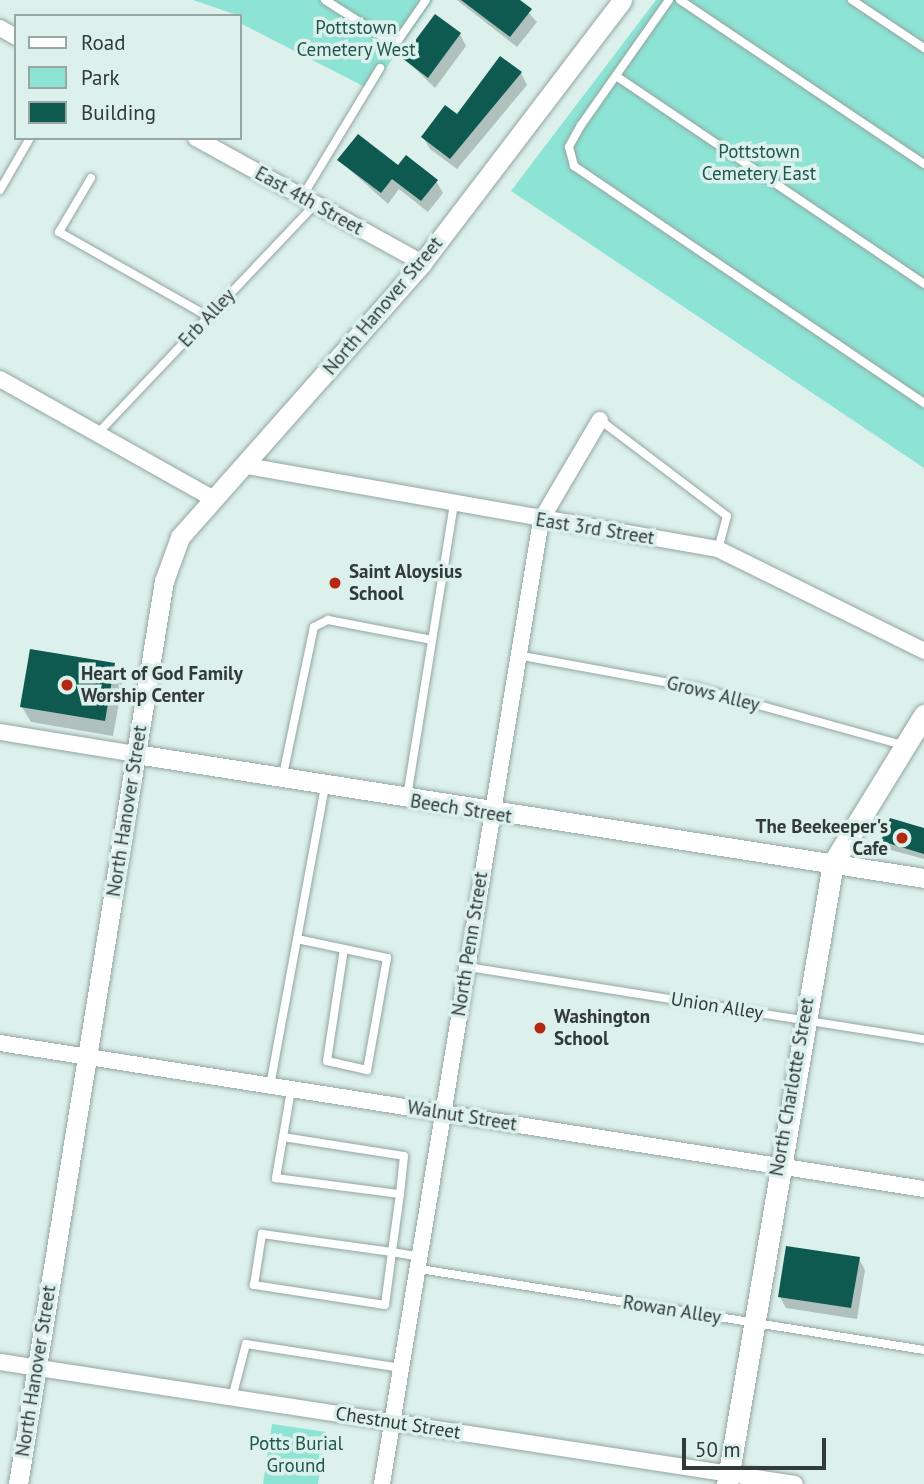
<!DOCTYPE html>
<style>
body{margin:0}
#map{position:relative;width:924px;height:1484px;overflow:hidden;background:#dcf0ec;font-family:"PT Sans",sans-serif}
div>[style]{position:absolute}
.green>*{inset:0;background:#8de4d5}
.shadow>*{inset:0;background:#0003}
.building>*{inset:0;background:#0e5a50}
.roads{filter:drop-shadow(0 0 2px #93a5a1) drop-shadow(0 0 2px #93a5a1)}
.service>*{height:8px;margin:-4px;padding:0 4px;transform-origin:4px;border-radius:4px;background:#fff}
.minor>*{height:16px;margin:-8px;padding:0 8px;transform-origin:8px;border-radius:8px;background:#fff}
.tertiary>*{height:19px;margin:-9.5px;padding:0 9.5px;transform-origin:9.5px;border-radius:9.5px;background:#fff}
.secondary>*{height:21px;margin:-10.5px;padding:0 10.5px;transform-origin:10.5px;border-radius:10.5px;background:#fff}
.dots>*{width:19px;height:19px;translate:-50% -50%;box-sizing:border-box;border:4px solid #dcf0ec;border-radius:50%}
span{translate:-50% -50%;white-space:nowrap;text-align:center;line-height:1.15;-webkit-text-stroke:7px #dcf0ec;paint-order:stroke}
.park-label{font-size:19px;color:#1f564e}
.street-label{font-size:19px;color:#323a38}
.poi-label{font-size:19px;color:#323a38;font-weight:700}
.left{translate:0 -50%;text-align:left}
.right{translate:-100% -50%;text-align:right}
.legend{position:absolute;left:14px;top:14px;width:228px;height:126px;box-sizing:border-box;background:#dcf0ec;border:2px solid #98a7a4;margin:0;padding:9px 12px;list-style:none;font-size:21px;color:#323a38}
.legend li{display:flex;align-items:center;gap:14px;height:35px}
.legend b{width:35px;border:2px solid #98a7a4}
.scale{position:absolute;left:682px;top:1438px;width:144px;height:32px;box-sizing:border-box;border:4px solid #323a38;border-top:0;padding-left:9px;font-size:21px;line-height:24px;white-space:nowrap;color:#323a38;-webkit-text-stroke:5px #dcf0ec;paint-order:stroke}
</style>
<div id="map">
<div class="green">
<div style="clip-path:polygon(193px 0,433px 0,371px 90px,240px 23px,240px 16px)"></div>
<div style="clip-path:polygon(656px 0,924px 0,924px 468px,511px 191px)"></div>
<div style="clip-path:polygon(272px 1424px,326px 1432px,318px 1484px,263px 1484px)"></div>
</div>
<div class="shadow">
<div style="clip-path:polygon(457px 0,517px 0,537px 22px,517px 47px)"></div>
<div style="clip-path:polygon(460px 34px,466px 46px,435px 88px,404px 58px)"></div>
<div style="clip-path:polygon(521px 73px,527px 85px,457px 169px,430px 149px,423px 137px)"></div>
<div style="clip-path:polygon(339px 160px,398px 167px,436px 181px,443px 193px,428px 212px,399px 189px,388px 204px)"></div>
<div style="clip-path:polygon(114px 665px,123px 680px,113px 736px,31px 722px,22px 707px)"></div>
<div style="clip-path:polygon(924px 830px,924px 859px,887px 849px,883px 841px)"></div>
<div style="clip-path:polygon(859px 1259px,865px 1270px,857px 1319px,786px 1308px,780px 1297px)"></div>
</div>
<div class="building">
<div style="clip-path:polygon(461px 0,520px 0,532px 9px,510px 37px)"></div>
<div style="clip-path:polygon(435px 14px,461px 33px,428px 78px,402px 58px)"></div>
<div style="clip-path:polygon(500px 56px,522px 72px,450px 159px,421px 137px,445px 105px,457px 114px)"></div>
<div style="clip-path:polygon(358px 134px,398px 165px,406px 155px,438px 180px,421px 201px,392px 179px,381px 193px,337px 160px)"></div>
<div style="clip-path:polygon(30px 649px,115px 663px,105px 721px,20px 707px)"></div>
<div style="clip-path:polygon(890px 818px,924px 828px,924px 854px,881px 841px)"></div>
<div style="clip-path:polygon(786px 1246px,860px 1257px,851px 1308px,778px 1297px)"></div>
</div>
<div class="roads">
<div class="service">
<div style="left:325px;top:0;width:75px;rotate:32.4deg"></div>
<div style="left:388px;top:40px;width:11px;rotate:-5deg"></div>
<div style="left:399px;top:39px;width:47px;rotate:-55.3deg"></div>
<div style="left:669px;top:0;width:153px;rotate:125.1deg"></div>
<div style="left:581px;top:125px;width:25px;rotate:119deg"></div>
<div style="left:569px;top:147px;width:20px;rotate:75deg"></div>
<div style="left:574px;top:166px;width:423px;rotate:34.1deg"></div>
<div style="left:680px;top:0;width:294px;rotate:33.9deg"></div>
<div style="left:852px;top:0;width:87px;rotate:33.7deg"></div>
<div style="left:619px;top:78px;width:368px;rotate:34deg"></div>
<div style="left:91px;top:178px;width:63px;rotate:120.7deg"></div>
<div style="left:59px;top:232px;width:172px;rotate:29.5deg"></div>
<div style="left:0;top:190px;width:60px;rotate:-60deg"></div>
<div style="left:302px;top:197px;width:151px;rotate:-58.8deg"></div>
<div style="left:600px;top:420px;width:159px;rotate:37.1deg"></div>
<div style="left:727px;top:516px;width:34px;rotate:105deg"></div>
<div style="left:99px;top:432px;width:314px;rotate:-46.5deg"></div>
<div style="left:517px;top:655px;width:183px;rotate:10.4deg"></div>
<div style="left:697px;top:688px;width:213px;rotate:15.5deg"></div>
<div style="left:283px;top:775px;width:151px;rotate:-78.2deg"></div>
<div style="left:314px;top:627px;width:16px;rotate:-27deg"></div>
<div style="left:328px;top:620px;width:106px;rotate:10.9deg"></div>
<div style="left:407px;top:797px;width:297px;rotate:-80.9deg"></div>
<div style="left:297px;top:939px;width:92px;rotate:11.9deg"></div>
<div style="left:387px;top:958px;width:114px;rotate:100.1deg"></div>
<div style="left:367px;top:1070px;width:41px;rotate:-167.3deg"></div>
<div style="left:327px;top:1061px;width:113px;rotate:-81.4deg"></div>
<div style="left:468px;top:967px;width:462px;rotate:9deg"></div>
<div style="left:270px;top:1086px;width:305px;rotate:-79.6deg"></div>
<div style="left:291px;top:1090px;width:48px;rotate:99.7deg"></div>
<div style="left:283px;top:1137px;width:122px;rotate:8.9deg"></div>
<div style="left:404px;top:1156px;width:38px;rotate:96deg"></div>
<div style="left:400px;top:1194px;width:59px;rotate:97.9deg"></div>
<div style="left:392px;top:1252px;width:53px;rotate:97.5deg"></div>
<div style="left:385px;top:1305px;width:133px;rotate:-171.3deg"></div>
<div style="left:254px;top:1285px;width:52px;rotate:-81.1deg"></div>
<div style="left:262px;top:1234px;width:131px;rotate:7.9deg"></div>
<div style="left:392px;top:1252px;width:29px;rotate:10deg"></div>
<div style="left:283px;top:1137px;width:42px;rotate:99.7deg"></div>
<div style="left:276px;top:1178px;width:125px;rotate:7.4deg"></div>
<div style="left:420px;top:1269px;width:510px;rotate:9.13deg"></div>
<div style="left:232px;top:1398px;width:56px;rotate:-75.5deg"></div>
<div style="left:246px;top:1344px;width:157px;rotate:8.8deg"></div>
</div>
<div class="minor">
<div style="left:0;top:28px;width:18px;rotate:29deg"></div>
<div style="left:196px;top:138px;width:258px;rotate:28.9deg"></div>
<div style="left:0;top:379px;width:243px;rotate:29.3deg"></div>
<div style="left:247px;top:466px;width:478px;rotate:10deg"></div>
<div style="left:718px;top:549px;width:230px;rotate:26.3deg"></div>
<div style="left:0;top:732px;width:138px;rotate:9.2deg"></div>
<div style="left:0;top:1043px;width:935px;rotate:8.98deg"></div>
<div style="left:0;top:1362px;width:804px;rotate:8.72deg"></div>
<div style="left:382px;top:1484px;width:977px;rotate:-80.63deg"></div>
<div style="left:541px;top:520px;width:116px;rotate:-59.5deg"></div>
</div>
<div class="tertiary">
<div style="left:136px;top:754px;width:798px;rotate:8.94deg"></div>
<div style="left:18px;top:1484px;width:915px;rotate:-80.82deg"></div>
<div style="left:164px;top:581px;width:47px;rotate:-70deg"></div>
<div style="left:180px;top:537px;width:366px;rotate:-48.5deg"></div>
<div style="left:422px;top:263px;width:330px;rotate:-52.7deg"></div>
</div>
<div class="secondary">
<div style="left:727px;top:1484px;width:630px;rotate:-80.31deg"></div>
<div style="left:833px;top:863px;width:174px;rotate:-58.4deg"></div>
</div>
</div>
<div class="dots">
<div style="left:335px;top:583px;background:#b42710"></div>
<div style="left:67px;top:685px;background:#b42710"></div>
<div style="left:902px;top:838px;background:#b42710"></div>
<div style="left:540px;top:1028px;background:#b42710"></div>
</div>
<div class="park-label">
<span style="left:356px;top:39px">Pottstown<br>Cemetery West</span>
<span style="left:759px;top:163px">Pottstown<br>Cemetery East</span>
<span style="left:296px;top:1455px">Potts Burial<br>Ground</span>
</div>
<div class="street-label">
<span style="left:309px;top:201px;rotate:29deg">East 4th Street</span>
<span style="left:383px;top:306px;rotate:-50deg">North Hanover Street</span>
<span style="left:207px;top:318px;rotate:-47deg">Erb Alley</span>
<span style="left:595px;top:529px;rotate:9deg">East 3rd Street</span>
<span style="left:713px;top:694px;rotate:14deg">Grows Alley</span>
<span style="left:461px;top:809px;rotate:9deg">Beech Street</span>
<span style="left:127px;top:811px;rotate:-81deg">North Hanover Street</span>
<span style="left:470px;top:944px;rotate:-81deg">North Penn Street</span>
<span style="left:717px;top:1006px;rotate:9deg">Union Alley</span>
<span style="left:792px;top:1087px;rotate:-80deg">North Charlotte Street</span>
<span style="left:462px;top:1116px;rotate:9deg">Walnut Street</span>
<span style="left:672px;top:1310px;rotate:9deg">Rowan Alley</span>
<span style="left:36px;top:1371px;rotate:-81deg">North Hanover Street</span>
<span style="left:398px;top:1423px;rotate:9deg">Chestnut Street</span>
</div>
<div class="poi-label">
<span class="left" style="left:349px;top:583px">Saint Aloysius<br>School</span>
<span class="left" style="left:81px;top:685px">Heart of God Family<br>Worship Center</span>
<span class="right" style="left:888px;top:838px">The Beekeeper's<br>Cafe</span>
<span class="left" style="left:554px;top:1028px">Washington<br>School</span>
</div>
<ul class="legend">
<li><b style="height:9px;background:#fff"></b>Road</li>
<li><b style="height:19px;background:#8de4d5"></b>Park</li>
<li><b style="height:19px;background:#0e5a50"></b>Building</li>
</ul>
<div class="scale">50 m</div>
</div>
